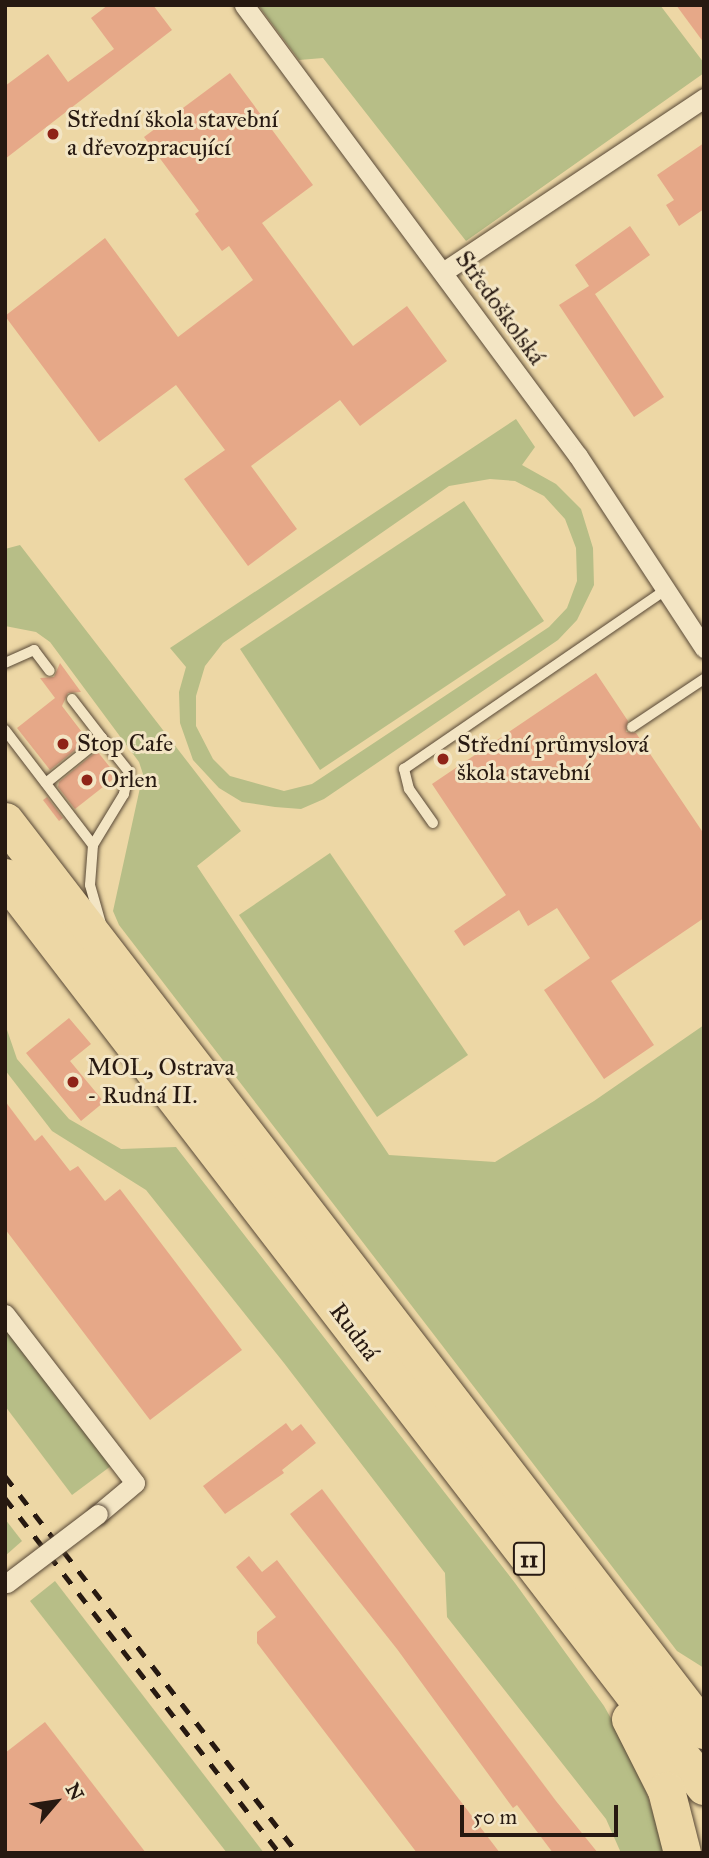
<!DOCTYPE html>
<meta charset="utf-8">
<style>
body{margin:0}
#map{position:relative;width:709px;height:1858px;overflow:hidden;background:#edd7a5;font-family:"IM FELL Great Primer",serif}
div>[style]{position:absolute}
.green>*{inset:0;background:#b7be87}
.building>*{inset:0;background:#e6a888}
.roads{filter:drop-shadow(0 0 2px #584836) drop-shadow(0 0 2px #584836)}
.lane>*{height:10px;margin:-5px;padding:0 5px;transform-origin:5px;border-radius:5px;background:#f3e5c4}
.street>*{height:19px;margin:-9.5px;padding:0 9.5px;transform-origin:9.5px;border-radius:9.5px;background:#f3e5c4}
.highway>*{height:37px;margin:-18.5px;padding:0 18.5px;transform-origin:18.5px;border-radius:18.5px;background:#edd7a5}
.rail>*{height:5px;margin-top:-2.5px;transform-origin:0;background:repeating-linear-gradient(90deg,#271911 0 12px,transparent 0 24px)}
.bridges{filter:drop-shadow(0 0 2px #584836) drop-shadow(0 0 2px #584836)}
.street-bridge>*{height:19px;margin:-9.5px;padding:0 9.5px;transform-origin:9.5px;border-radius:9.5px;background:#f3e5c4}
.dots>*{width:19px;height:19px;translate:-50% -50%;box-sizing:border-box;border:4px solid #f3e5c4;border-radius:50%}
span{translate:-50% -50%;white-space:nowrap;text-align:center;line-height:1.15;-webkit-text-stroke:6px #f3e5c4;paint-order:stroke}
.shield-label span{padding:2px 5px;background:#f3e5c4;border:2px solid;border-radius:5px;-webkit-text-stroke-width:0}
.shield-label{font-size:23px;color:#271911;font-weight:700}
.poi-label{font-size:24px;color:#271911}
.left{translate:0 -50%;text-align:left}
.street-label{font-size:24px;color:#271911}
.frame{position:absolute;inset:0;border:7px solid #271911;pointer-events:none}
.north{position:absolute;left:21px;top:1767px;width:70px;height:70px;-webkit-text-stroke:5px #f3e5c4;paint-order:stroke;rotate:61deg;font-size:19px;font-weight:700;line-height:28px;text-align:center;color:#271911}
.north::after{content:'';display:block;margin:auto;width:24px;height:32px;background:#271911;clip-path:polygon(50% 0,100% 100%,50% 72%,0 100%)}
.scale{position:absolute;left:460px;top:1805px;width:158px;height:32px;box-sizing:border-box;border:4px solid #271911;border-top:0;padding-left:9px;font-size:21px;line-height:24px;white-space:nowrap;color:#271911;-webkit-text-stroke:5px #f3e5c4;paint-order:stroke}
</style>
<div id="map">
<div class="green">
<div style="clip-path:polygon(258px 5px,660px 5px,704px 63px,704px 73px,466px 241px,323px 58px,299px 60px)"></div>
<div style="clip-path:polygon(evenodd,516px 419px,535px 447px,522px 465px,556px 484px,581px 509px,593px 548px,594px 585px,577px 620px,558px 640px,324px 799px,301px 809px,275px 807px,242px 802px,219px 788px,193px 760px,180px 723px,179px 692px,186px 667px,170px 648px,516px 419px,490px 479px,515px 481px,544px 496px,565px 519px,576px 548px,577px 581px,567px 608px,549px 627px,312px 784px,284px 791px,230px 776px,213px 759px,196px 726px,196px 696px,205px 666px,223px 643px,449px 486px,490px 479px)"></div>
<div style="clip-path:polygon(464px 501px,544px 621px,320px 770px,240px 649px)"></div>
<div style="clip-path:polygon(20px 545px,241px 831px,197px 866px,389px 1155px,495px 1162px,594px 1101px,704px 1025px,704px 1668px,677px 1651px,119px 925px,113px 911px,143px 774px,139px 762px,50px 642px,36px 632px,5px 626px,5px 549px)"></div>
<div style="clip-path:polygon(330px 853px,468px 1055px,377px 1117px,239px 915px)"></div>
<div style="clip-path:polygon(5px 1024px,17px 1059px,69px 1119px,121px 1149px,176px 1147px,515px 1583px,604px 1706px,639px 1768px,665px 1853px,621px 1853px,606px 1819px,447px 1617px,445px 1573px,284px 1363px,146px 1190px,52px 1131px,5px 1070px)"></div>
<div style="clip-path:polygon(5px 1329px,111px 1466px,72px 1495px,5px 1406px)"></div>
<div style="clip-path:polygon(5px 1519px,22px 1541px,5px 1556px)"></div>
<div style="clip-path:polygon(55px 1581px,264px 1853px,227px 1853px,30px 1601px)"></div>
</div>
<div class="building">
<div style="clip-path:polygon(108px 5px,153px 5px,172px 30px,5px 159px,5px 86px,48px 54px,68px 82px,114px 49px,91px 18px)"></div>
<div style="clip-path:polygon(676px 5px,704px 5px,704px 43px)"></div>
<div style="clip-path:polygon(230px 73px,313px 185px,262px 223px,353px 346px,407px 306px,447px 361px,360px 426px,340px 400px,251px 466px,297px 529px,248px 566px,184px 479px,225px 450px,176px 385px,99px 442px,5px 316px,105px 238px,178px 337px,253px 280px,229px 246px,222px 251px,195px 214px,199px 211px,144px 137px)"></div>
<div style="clip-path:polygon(704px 143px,704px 209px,679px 226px,666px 205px,674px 200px,657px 175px)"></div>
<div style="clip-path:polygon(630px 226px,650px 255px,595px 294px,664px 397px,634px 417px,559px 305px,589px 286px,575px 265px)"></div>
<div style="clip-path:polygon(60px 663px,81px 692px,68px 693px,62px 706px,88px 740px,50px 770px,17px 728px,55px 698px,40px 678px,54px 677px)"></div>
<div style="clip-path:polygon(596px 673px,628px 721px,626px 732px,636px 733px,704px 834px,704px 918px,611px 981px,654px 1045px,604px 1079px,544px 990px,590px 958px,557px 908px,528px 926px,519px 910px,464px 946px,454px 931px,506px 895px,432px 784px)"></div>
<div style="clip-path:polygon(97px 751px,117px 776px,75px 809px,58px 787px,59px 782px)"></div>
<div style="clip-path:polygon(47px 797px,63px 818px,59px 821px,43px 800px)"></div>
<div style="clip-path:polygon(69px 1018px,91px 1044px,70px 1061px,104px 1102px,81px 1121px,26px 1053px)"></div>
<div style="clip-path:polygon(5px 1101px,35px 1141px,42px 1135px,70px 1171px,78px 1166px,105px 1201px,120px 1189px,242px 1350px,150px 1420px,5px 1229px)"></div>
<div style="clip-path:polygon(286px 1423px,292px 1431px,301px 1424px,316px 1443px,282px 1470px,284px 1473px,225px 1514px,203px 1486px)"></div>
<div style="clip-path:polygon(322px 1489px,556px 1801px,598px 1853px,553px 1853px,517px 1805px,513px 1808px,397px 1649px,290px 1514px)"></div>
<div style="clip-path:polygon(249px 1556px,262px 1572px,277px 1560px,500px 1853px,417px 1853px,257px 1643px,257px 1632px,276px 1617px,236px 1567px)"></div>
<div style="clip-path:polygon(45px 1722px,146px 1853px,5px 1853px,5px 1753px)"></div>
</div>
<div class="roads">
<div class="lane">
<div style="left:5px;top:663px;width:32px;rotate:-24deg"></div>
<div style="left:34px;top:650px;width:26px;rotate:53deg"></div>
<div style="left:72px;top:699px;width:49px;rotate:52.4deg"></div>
<div style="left:632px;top:727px;width:87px;rotate:-33.7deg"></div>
<div style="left:5px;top:730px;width:145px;rotate:52.6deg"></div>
<div style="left:93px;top:845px;width:40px;rotate:94.3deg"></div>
<div style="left:90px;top:885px;width:41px;rotate:74.2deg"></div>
<div style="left:46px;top:783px;width:72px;rotate:-38.8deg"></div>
<div style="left:102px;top:738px;width:43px;rotate:51.5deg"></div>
<div style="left:129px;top:772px;width:23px;rotate:103deg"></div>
<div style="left:124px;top:794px;width:60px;rotate:121.3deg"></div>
<div style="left:433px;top:823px;width:42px;rotate:-125.2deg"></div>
<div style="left:409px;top:789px;width:21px;rotate:-104deg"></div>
<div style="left:404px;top:769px;width:316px;rotate:-34.4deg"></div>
</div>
<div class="street">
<div style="left:244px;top:5px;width:561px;rotate:53.48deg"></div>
<div style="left:578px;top:456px;width:230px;rotate:56.7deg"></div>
<div style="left:443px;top:272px;width:314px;rotate:-33.7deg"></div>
<div style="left:5px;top:1314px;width:213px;rotate:52.4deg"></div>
<div style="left:135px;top:1483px;width:48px;rotate:140deg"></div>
</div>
<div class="highway">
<div style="left:5px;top:821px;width:1147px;rotate:52.44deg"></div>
<div style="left:5px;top:877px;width:1147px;rotate:52.44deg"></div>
<div style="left:630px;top:1719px;width:80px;rotate:63.1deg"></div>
<div style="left:666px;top:1790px;width:65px;rotate:75.7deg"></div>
</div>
</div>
<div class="rail">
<div style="left:5px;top:1476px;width:477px;rotate:52.2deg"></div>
<div style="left:5px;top:1498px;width:448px;rotate:52.3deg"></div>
</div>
<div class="bridges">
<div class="street-bridge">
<div style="left:7px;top:1583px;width:114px;rotate:-37.2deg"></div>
</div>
</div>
<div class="dots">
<div style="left:53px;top:134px;background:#8f2418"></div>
<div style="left:63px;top:744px;background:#8f2418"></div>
<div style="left:443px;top:759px;background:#8f2418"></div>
<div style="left:87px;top:780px;background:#8f2418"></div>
<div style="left:73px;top:1082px;background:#8f2418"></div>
</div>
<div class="shield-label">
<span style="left:529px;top:1559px">11</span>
</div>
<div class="poi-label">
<span class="left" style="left:67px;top:134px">Střední škola stavební<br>a dřevozpracující</span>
<span class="left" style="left:77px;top:744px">Stop Cafe</span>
<span class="left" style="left:457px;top:759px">Střední průmyslová<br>škola stavební</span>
<span class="left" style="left:101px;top:780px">Orlen</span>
<span class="left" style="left:87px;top:1082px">MOL, Ostrava<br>- Rudná II.</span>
</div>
<div class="street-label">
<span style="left:500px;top:308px;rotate:54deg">Středoškolská</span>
<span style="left:354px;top:1332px;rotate:53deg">Rudná</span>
</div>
<div class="frame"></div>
<div class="north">N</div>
<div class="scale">50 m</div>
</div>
